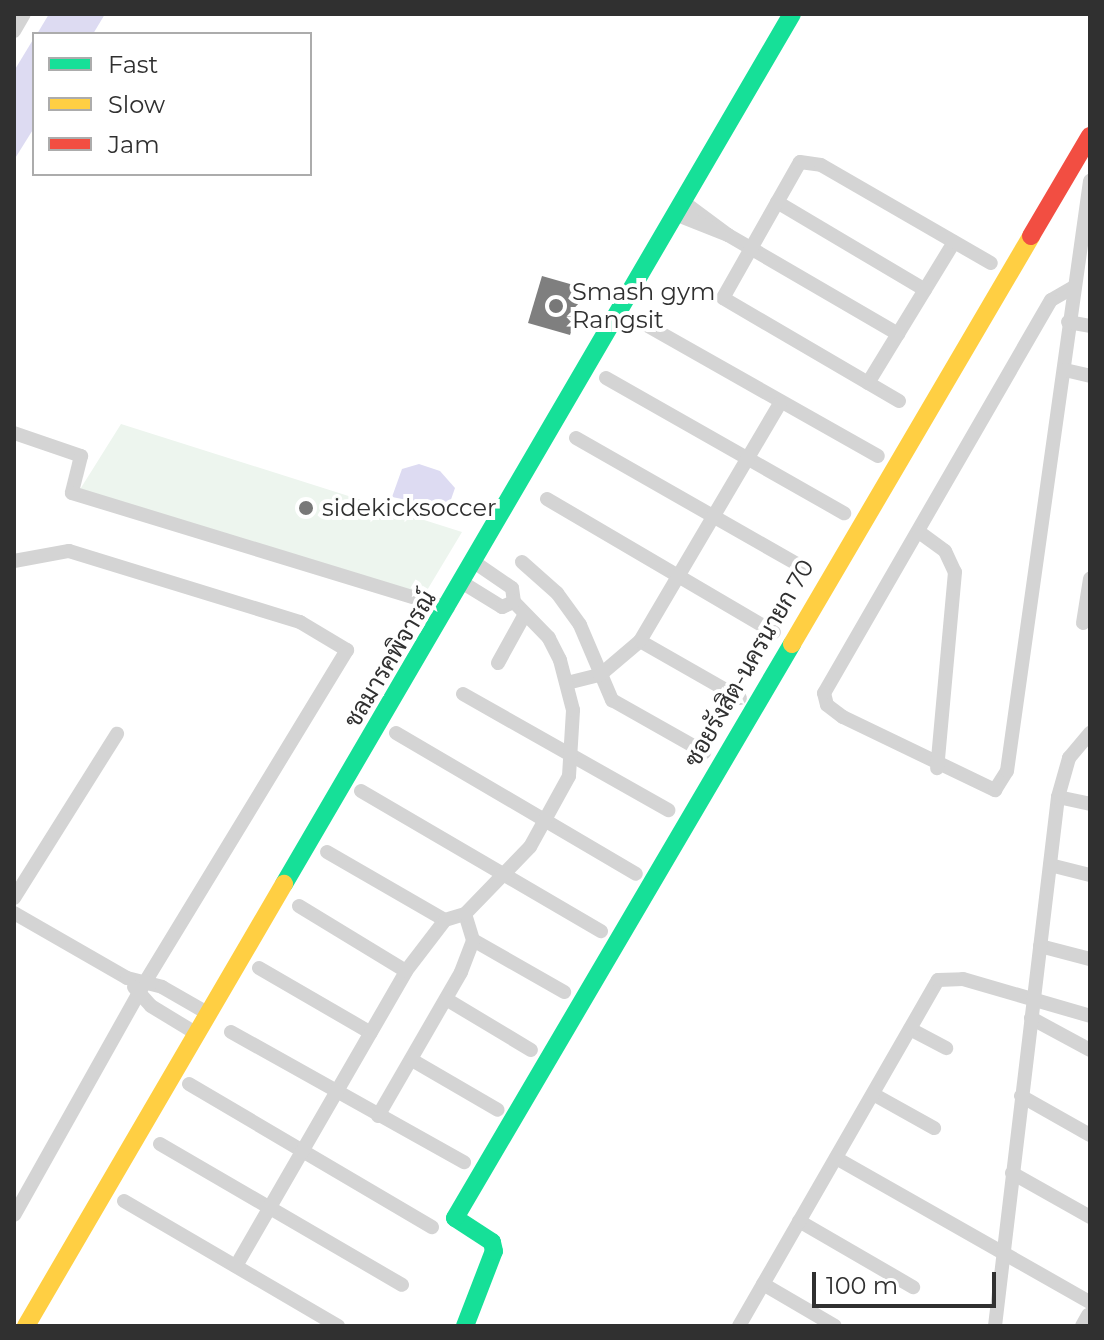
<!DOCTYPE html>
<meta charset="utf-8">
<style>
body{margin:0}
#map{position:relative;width:1104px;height:1340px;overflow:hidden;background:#fff;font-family:Montserrat,Sarabun,sans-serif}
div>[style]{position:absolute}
.green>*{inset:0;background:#edf5ee}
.water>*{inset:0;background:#dddbf2}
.building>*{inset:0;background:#7f7f7f}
.street>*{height:14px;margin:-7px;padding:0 7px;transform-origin:7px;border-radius:7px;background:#d4d4d4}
.fast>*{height:18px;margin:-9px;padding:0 9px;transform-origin:9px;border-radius:9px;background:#16e098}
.slow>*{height:18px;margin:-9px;padding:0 9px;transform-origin:9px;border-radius:9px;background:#ffcf43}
.jam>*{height:18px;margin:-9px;padding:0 9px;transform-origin:9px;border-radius:9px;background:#f24e42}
.dots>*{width:22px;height:22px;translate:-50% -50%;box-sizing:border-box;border:4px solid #fff;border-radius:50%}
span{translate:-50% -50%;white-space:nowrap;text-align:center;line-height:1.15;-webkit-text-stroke:8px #fff;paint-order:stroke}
.poi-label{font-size:24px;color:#303030}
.left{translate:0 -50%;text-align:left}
.street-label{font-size:24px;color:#303030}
.frame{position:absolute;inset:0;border:16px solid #303030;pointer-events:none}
.legend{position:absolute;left:32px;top:32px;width:280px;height:144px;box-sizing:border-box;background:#fff;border:2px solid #acacac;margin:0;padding:10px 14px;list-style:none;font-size:24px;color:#303030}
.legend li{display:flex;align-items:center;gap:16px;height:40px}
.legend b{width:40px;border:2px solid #acacac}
.scale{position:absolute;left:812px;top:1272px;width:184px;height:36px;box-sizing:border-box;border:4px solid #303030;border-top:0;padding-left:10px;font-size:24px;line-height:28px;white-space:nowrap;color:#303030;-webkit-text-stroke:6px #fff;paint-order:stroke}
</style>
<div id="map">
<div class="green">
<div style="clip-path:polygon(121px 424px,462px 532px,423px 597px,79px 491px)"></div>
</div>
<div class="water">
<div style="clip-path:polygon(49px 14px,105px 14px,93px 34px,37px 34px)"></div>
<div style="clip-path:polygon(34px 38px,34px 128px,14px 160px,14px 71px)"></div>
<div style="clip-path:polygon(419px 464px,440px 471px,455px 488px,448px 508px,392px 497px,402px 469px)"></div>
</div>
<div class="building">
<div style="clip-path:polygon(542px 276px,584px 288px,570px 335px,528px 323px)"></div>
</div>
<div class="street">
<div style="left:14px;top:31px;width:20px;rotate:-60deg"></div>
<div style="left:682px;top:201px;width:57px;rotate:36.5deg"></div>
<div style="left:728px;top:235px;width:197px;rotate:30.2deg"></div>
<div style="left:777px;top:202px;width:172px;rotate:30.7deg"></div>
<div style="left:675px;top:214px;width:57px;rotate:21.6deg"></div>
<div style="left:1072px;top:288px;width:24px;rotate:150deg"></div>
<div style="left:1051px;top:300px;width:454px;rotate:120deg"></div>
<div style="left:824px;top:693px;width:12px;rotate:76deg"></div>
<div style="left:827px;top:705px;width:20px;rotate:37deg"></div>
<div style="left:843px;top:717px;width:169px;rotate:25.7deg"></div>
<div style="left:995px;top:790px;width:22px;rotate:-58deg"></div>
<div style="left:1007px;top:771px;width:596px;rotate:-81.99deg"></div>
<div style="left:641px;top:322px;width:272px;rotate:29.5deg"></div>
<div style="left:1068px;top:322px;width:22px;rotate:10deg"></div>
<div style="left:1065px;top:370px;width:26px;rotate:13deg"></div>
<div style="left:606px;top:378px;width:274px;rotate:29.6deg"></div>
<div style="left:868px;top:383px;width:165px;rotate:-58.6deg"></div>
<div style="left:899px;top:401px;width:204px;rotate:-149.7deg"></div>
<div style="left:723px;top:298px;width:156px;rotate:-60.5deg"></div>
<div style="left:800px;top:162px;width:21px;rotate:8deg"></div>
<div style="left:821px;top:165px;width:196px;rotate:30deg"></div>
<div style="left:14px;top:433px;width:71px;rotate:18.9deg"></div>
<div style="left:81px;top:456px;width:38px;rotate:104deg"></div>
<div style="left:72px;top:493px;width:393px;rotate:17deg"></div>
<div style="left:576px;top:438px;width:266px;rotate:29.7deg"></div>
<div style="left:547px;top:499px;width:263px;rotate:30.4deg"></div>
<div style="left:919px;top:532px;width:32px;rotate:36deg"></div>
<div style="left:945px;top:551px;width:23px;rotate:65deg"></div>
<div style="left:955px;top:572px;width:197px;rotate:95.2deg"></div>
<div style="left:14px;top:561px;width:56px;rotate:-10.3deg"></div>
<div style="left:69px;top:551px;width:242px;rotate:17.1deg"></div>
<div style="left:300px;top:622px;width:55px;rotate:30.8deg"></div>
<div style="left:347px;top:650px;width:389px;rotate:121.3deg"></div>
<div style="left:145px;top:982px;width:267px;rotate:119.3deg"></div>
<div style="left:522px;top:562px;width:47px;rotate:41.5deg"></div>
<div style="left:557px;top:593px;width:39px;rotate:54deg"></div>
<div style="left:580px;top:625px;width:82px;rotate:66.9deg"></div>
<div style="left:612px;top:700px;width:106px;rotate:29.5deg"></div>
<div style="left:463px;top:583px;width:46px;rotate:31.6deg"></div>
<div style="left:502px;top:607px;width:13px;rotate:-23deg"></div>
<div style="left:1083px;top:623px;width:45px;rotate:-81deg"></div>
<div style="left:640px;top:641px;width:115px;rotate:29.7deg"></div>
<div style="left:498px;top:663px;width:56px;rotate:-61.1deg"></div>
<div style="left:567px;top:683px;width:34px;rotate:-14deg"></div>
<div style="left:600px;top:675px;width:52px;rotate:-40.4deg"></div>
<div style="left:640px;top:641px;width:276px;rotate:-59.5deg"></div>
<div style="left:463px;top:694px;width:236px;rotate:29.5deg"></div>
<div style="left:396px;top:733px;width:278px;rotate:30.4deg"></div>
<div style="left:361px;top:791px;width:278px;rotate:30.3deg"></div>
<div style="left:1058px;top:797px;width:33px;rotate:12deg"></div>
<div style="left:327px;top:852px;width:136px;rotate:30deg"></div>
<div style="left:1050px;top:865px;width:41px;rotate:14deg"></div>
<div style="left:14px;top:898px;width:194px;rotate:-57.9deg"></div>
<div style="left:299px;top:906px;width:125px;rotate:31.3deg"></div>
<div style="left:14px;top:913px;width:130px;rotate:29.9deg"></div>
<div style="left:127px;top:978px;width:36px;rotate:14deg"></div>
<div style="left:162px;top:987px;width:54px;rotate:29.9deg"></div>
<div style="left:473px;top:940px;width:105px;rotate:29.7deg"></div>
<div style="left:1040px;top:946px;width:52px;rotate:14.6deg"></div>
<div style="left:259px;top:968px;width:129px;rotate:30.1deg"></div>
<div style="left:134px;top:987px;width:25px;rotate:48deg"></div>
<div style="left:151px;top:1006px;width:54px;rotate:31.3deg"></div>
<div style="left:446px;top:999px;width:99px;rotate:31deg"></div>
<div style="left:1031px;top:1018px;width:67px;rotate:28.5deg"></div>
<div style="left:910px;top:1029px;width:41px;rotate:27.8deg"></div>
<div style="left:231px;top:1032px;width:267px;rotate:29.2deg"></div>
<div style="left:412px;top:1060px;width:99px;rotate:30.2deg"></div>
<div style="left:189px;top:1084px;width:282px;rotate:30.5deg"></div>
<div style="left:873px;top:1094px;width:70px;rotate:29.1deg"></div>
<div style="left:1021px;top:1096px;width:79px;rotate:29.5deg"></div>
<div style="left:378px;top:1116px;width:166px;rotate:-60deg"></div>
<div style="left:461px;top:972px;width:34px;rotate:-69deg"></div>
<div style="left:473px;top:940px;width:27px;rotate:-107deg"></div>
<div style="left:160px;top:1144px;width:280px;rotate:30.2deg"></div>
<div style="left:836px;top:1158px;width:292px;rotate:29.6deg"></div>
<div style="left:1012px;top:1173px;width:90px;rotate:29.4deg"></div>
<div style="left:124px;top:1201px;width:248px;rotate:30.3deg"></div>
<div style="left:799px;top:1221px;width:132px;rotate:30.1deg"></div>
<div style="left:236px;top:1266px;width:340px;rotate:-60deg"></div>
<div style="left:406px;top:971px;width:64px;rotate:-52.6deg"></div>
<div style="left:445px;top:920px;width:21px;rotate:-17deg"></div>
<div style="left:465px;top:914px;width:93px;rotate:-45.9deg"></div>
<div style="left:530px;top:847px;width:81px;rotate:-61.2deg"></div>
<div style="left:569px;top:776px;width:66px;rotate:-86.5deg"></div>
<div style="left:573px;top:710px;width:52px;rotate:-104.6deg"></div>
<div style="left:560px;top:660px;width:25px;rotate:-117deg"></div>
<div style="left:549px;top:638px;width:50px;rotate:-134.2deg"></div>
<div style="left:514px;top:602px;width:14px;rotate:-98deg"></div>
<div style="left:512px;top:588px;width:46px;rotate:-145.6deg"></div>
<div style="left:763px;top:1284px;width:83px;rotate:30.3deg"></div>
<div style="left:739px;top:1326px;width:399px;rotate:-60.1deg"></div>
<div style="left:938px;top:980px;width:25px;rotate:-2deg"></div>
<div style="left:963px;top:979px;width:132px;rotate:16.2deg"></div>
<div style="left:995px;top:1326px;width:533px;rotate:-83.21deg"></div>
<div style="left:1058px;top:797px;width:41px;rotate:-74.2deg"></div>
<div style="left:1069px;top:758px;width:33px;rotate:-50deg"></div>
<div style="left:1082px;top:1326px;width:13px;rotate:-61deg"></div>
</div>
<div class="fast">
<div style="left:284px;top:884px;width:1007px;rotate:-59.72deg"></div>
<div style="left:465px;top:1326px;width:80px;rotate:-68.9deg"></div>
<div style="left:494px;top:1251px;width:9px;rotate:-103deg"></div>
<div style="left:492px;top:1242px;width:44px;rotate:-147deg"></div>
<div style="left:455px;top:1218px;width:666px;rotate:-59.58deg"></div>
</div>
<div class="slow">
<div style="left:792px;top:644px;width:473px;rotate:-59.6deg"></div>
<div style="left:26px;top:1326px;width:512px;rotate:-59.73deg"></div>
</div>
<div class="jam">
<div style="left:1031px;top:236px;width:116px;rotate:-59.5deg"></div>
</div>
<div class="dots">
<div style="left:556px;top:306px;background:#787878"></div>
<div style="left:306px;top:508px;background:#787878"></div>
</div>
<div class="poi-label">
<span class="left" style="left:572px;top:306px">Smash gym<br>Rangsit</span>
<span class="left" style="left:322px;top:508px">sidekicksoccer</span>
</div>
<div class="street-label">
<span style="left:390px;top:659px;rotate:-59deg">ชลมารคพิจารณ์</span>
<span style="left:749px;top:663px;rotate:-60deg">ซอยรังสิต-นครนายก 70</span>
</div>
<div class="frame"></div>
<ul class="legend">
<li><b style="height:10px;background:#16e098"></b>Fast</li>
<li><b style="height:10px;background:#ffcf43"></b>Slow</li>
<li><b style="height:10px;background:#f24e42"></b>Jam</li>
</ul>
<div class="scale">100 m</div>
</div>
